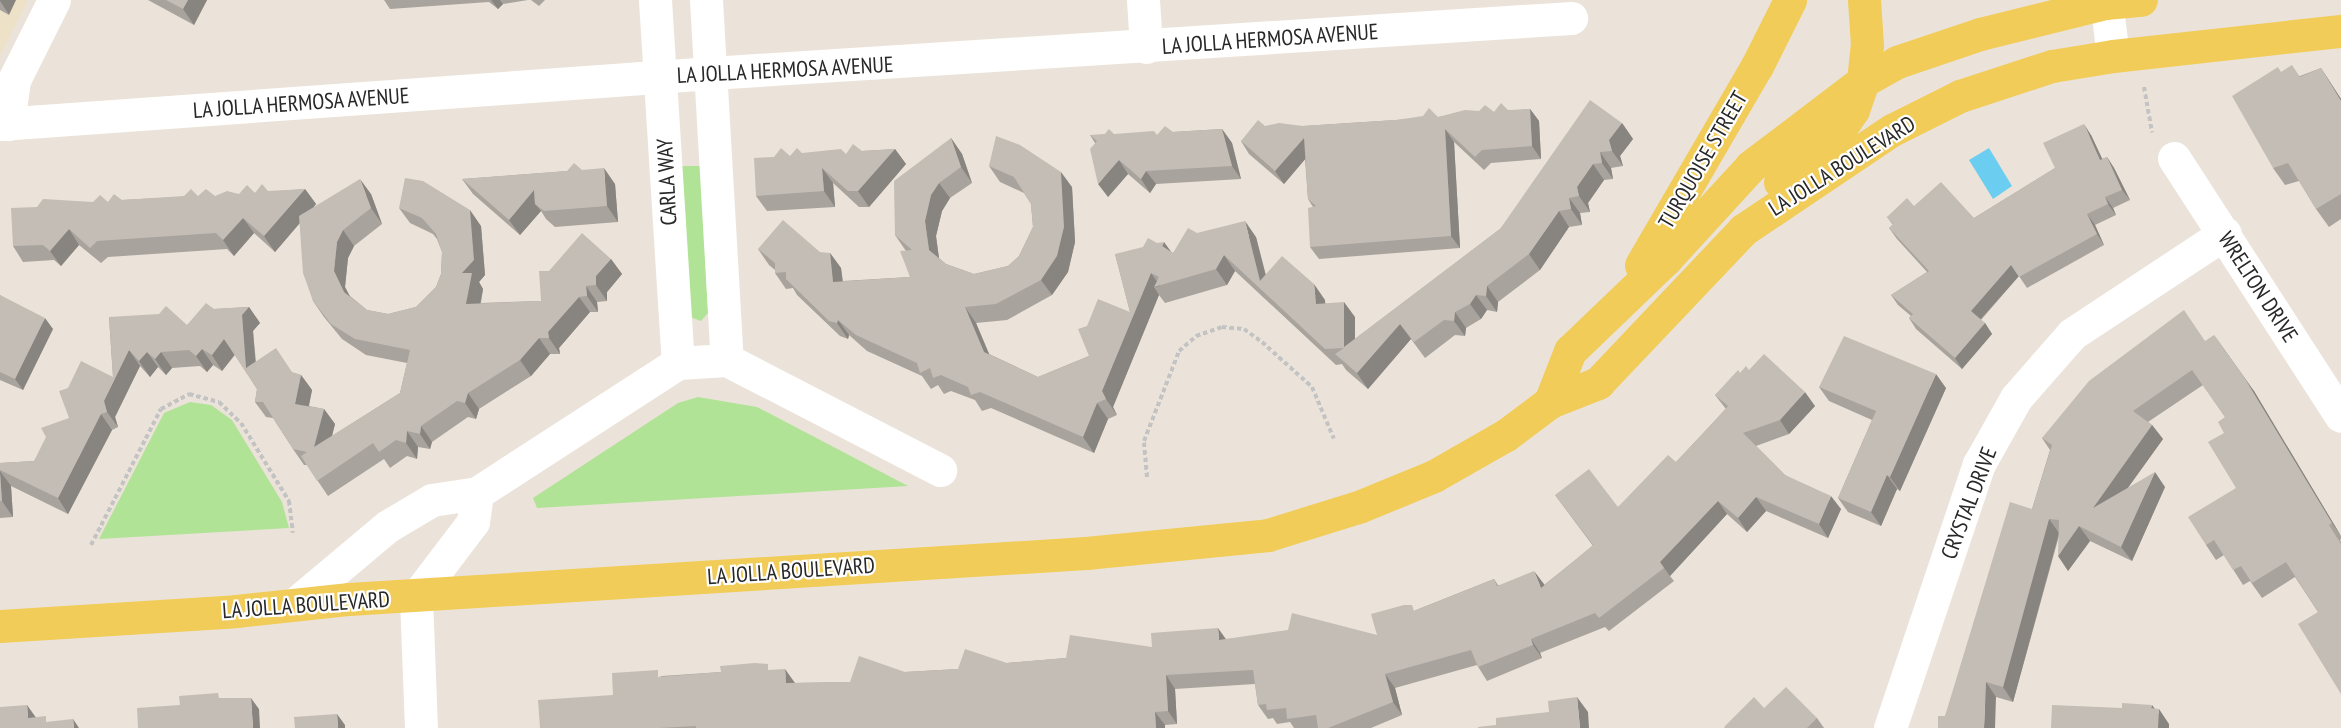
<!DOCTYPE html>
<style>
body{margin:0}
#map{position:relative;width:2341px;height:728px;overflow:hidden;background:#ebe3d9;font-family:"PT Sans Narrow",sans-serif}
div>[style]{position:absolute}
.education>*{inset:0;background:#ede1c8}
.green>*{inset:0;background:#b0e395}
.water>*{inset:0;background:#6bcdef}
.path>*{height:4px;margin-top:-2px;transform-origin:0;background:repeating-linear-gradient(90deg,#c3c3c3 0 4.5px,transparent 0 7.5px)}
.minor>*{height:33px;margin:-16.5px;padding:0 16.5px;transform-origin:16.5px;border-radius:16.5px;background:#fff}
.major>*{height:33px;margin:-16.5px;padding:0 16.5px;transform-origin:16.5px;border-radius:16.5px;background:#f1cc58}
.wall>*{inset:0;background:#a8a39d}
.shaded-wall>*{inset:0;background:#88847f}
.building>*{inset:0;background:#c3bdb6}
span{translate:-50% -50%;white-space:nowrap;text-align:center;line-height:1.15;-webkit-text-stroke:4.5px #fff;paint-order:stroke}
.street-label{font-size:22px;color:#282828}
</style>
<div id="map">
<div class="education">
<div style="clip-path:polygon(0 0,28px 0,0 56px)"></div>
</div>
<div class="green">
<div style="clip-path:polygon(681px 166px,701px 166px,708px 313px,701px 321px,690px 317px)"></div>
<div style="clip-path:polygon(698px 397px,757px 407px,908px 486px,537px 508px,533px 498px,678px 403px)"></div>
<div style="clip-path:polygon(190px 402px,211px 405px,232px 420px,282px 502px,289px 528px,99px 539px,164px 413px)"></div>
</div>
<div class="water">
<div style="clip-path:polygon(1989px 148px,2012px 186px,1993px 199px,1969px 160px)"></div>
</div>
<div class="path">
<div style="left:2144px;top:87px;width:46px;rotate:79.9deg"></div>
<div style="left:1147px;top:477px;width:36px;rotate:-95deg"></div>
<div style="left:1144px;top:441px;width:97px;rotate:-68.7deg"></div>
<div style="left:1179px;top:351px;width:23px;rotate:-41deg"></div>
<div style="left:1196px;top:336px;width:28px;rotate:-19deg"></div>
<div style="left:1222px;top:327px;width:22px;rotate:5deg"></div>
<div style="left:1244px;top:329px;width:22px;rotate:36deg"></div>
<div style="left:1262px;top:342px;width:67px;rotate:42deg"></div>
<div style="left:1312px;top:387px;width:56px;rotate:67.1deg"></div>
<div style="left:91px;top:545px;width:153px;rotate:-62.8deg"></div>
<div style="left:161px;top:409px;width:32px;rotate:-28deg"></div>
<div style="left:189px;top:394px;width:31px;rotate:15deg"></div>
<div style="left:219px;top:402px;width:30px;rotate:44deg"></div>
<div style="left:241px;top:423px;width:92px;rotate:58.4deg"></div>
<div style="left:289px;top:501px;width:32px;rotate:83deg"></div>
</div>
<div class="minor">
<div style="left:655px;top:0;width:364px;rotate:86.4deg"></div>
<div style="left:706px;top:0;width:361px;rotate:86.7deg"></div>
<div style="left:1143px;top:0;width:47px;rotate:86.3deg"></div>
<div style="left:2106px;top:0;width:56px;rotate:82.9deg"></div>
<div style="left:0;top:124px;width:713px;rotate:-4.1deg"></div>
<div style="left:711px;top:73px;width:862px;rotate:-3.66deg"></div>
<div style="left:8px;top:124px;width:44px;rotate:-82.2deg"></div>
<div style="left:14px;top:80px;width:89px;rotate:-63.4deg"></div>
<div style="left:2174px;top:158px;width:307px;rotate:57.1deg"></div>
<div style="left:295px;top:604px;width:121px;rotate:-40deg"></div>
<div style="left:388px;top:526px;width:51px;rotate:-30.6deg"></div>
<div style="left:432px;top:500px;width:46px;rotate:-8.8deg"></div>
<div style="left:477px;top:493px;width:239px;rotate:-32.9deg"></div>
<div style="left:678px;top:363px;width:49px;rotate:-3.5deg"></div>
<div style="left:727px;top:360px;width:240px;rotate:27.3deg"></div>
<div style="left:421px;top:728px;width:131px;rotate:-92.2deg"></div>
<div style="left:416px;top:597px;width:94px;rotate:-52.8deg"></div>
<div style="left:473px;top:522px;width:29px;rotate:-82deg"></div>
<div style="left:1890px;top:728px;width:279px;rotate:-71.4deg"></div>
<div style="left:1979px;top:464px;width:76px;rotate:-60.7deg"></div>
<div style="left:2016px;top:398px;width:85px;rotate:-48.8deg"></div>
<div style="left:2072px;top:334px;width:183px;rotate:-33.4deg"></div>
</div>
<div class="major">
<div style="left:1780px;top:182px;width:77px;rotate:-40.8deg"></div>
<div style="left:1838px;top:132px;width:27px;rotate:-56deg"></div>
<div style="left:1853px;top:110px;width:31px;rotate:-71deg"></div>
<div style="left:1863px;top:81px;width:36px;rotate:-84deg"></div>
<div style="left:1867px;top:45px;width:45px;rotate:-93.8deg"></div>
<div style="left:1641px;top:265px;width:230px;rotate:-59.8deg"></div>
<div style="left:1757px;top:66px;width:74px;rotate:-63.4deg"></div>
<div style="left:1550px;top:402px;width:55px;rotate:-68.6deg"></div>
<div style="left:1570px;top:351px;width:132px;rotate:-43.8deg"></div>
<div style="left:1665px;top:260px;width:127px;rotate:-47.5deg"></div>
<div style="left:1751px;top:166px;width:141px;rotate:-37.2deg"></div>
<div style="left:1863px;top:81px;width:39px;rotate:-29deg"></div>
<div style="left:1897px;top:62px;width:88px;rotate:-18.6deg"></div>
<div style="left:1980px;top:34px;width:129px;rotate:-13.9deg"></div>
<div style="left:2105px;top:3px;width:36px;rotate:-5deg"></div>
<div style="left:0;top:626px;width:236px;rotate:-3.6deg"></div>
<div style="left:236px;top:611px;width:114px;rotate:-6.1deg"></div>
<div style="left:349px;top:599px;width:738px;rotate:-3.57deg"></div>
<div style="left:1086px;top:553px;width:183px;rotate:-5.6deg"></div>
<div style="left:1268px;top:535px;width:97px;rotate:-17.3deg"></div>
<div style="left:1361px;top:506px;width:79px;rotate:-22.3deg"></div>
<div style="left:1434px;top:476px;width:83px;rotate:-29.7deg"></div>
<div style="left:1506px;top:435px;width:55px;rotate:-36.9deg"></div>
<div style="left:1550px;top:402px;width:52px;rotate:-21.6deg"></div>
<div style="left:1598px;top:383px;width:211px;rotate:-46.5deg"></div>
<div style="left:1743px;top:230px;width:179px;rotate:-33.9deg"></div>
<div style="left:1892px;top:130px;width:76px;rotate:-26.6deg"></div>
<div style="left:1960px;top:96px;width:97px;rotate:-18.1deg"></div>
<div style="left:2052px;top:66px;width:62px;rotate:-9.3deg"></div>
<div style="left:2113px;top:56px;width:229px;rotate:-6.3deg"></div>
</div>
<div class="wall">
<div style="clip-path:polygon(0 0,9px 15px,0 10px)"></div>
<div style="clip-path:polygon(148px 0,207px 0,194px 25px)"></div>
<div style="clip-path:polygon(384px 0,528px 0,503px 4px,498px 9px,489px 2px,390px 9px)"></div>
<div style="clip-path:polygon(531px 0,545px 0,539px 6px)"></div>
<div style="clip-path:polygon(2321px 68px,2341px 99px,2341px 219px,2329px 227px,2316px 209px,2299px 181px,2285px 185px,2273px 168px,2281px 72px,2300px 76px)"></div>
<div style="clip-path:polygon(1530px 109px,1539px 121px,1541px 159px,1491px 163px,1484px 170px,1454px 142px,1460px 248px,1319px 259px,1310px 247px,1313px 207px,1308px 199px,1305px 159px,1284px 184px,1249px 154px,1241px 141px,1265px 126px,1303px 126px,1396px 120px,1438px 117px,1479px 111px,1494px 112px)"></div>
<div style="clip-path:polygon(1622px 123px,1633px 139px,1620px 156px,1623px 166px,1611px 168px,1613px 179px,1604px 180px,1588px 203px,1590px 212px,1580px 213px,1582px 225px,1569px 227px,1540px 270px,1498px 302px,1497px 312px,1487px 310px,1481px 319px,1466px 328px,1465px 336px,1455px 335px,1425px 358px,1411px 339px,1368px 389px,1346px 370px,1342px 364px,1336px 365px,1235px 271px,1227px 285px,1165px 303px,1159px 295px,1113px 407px,1117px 415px,1108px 419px,1094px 453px,991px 408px,982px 411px,975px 400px,951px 391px,944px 394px,938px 385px,931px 389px,922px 376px,867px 351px,849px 335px,848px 339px,840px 336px,797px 295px,793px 288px,786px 289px,775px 273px,775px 270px,769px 265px,758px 249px,830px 253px,841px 268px,843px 281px,910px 277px,906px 251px,895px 235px,951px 138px,962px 154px,972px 183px,950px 198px,942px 211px,936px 236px,939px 258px,946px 264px,974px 274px,1008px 266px,1019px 256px,1033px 227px,1031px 204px,1024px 193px,1000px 182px,989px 166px,1072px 187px,1075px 242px,1068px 272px,1052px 295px,1007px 320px,976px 323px,989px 354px,1038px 377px,1089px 356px,1130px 312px,1115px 254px,1171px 252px,1173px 253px,1197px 233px,1256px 237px,1266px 275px,1325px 300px,1325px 303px,1355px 317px,1355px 339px,1500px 229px)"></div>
<div style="clip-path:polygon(1222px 129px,1232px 143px,1241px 179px,1156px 184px,1150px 193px,1128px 174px,1108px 197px,1095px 143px,1090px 135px,1114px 134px,1157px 135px,1173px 132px)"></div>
<div style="clip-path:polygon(2091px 135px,2102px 159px,2107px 157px,2114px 168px,2130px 200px,2113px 208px,2116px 215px,2095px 225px,2104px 245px,2027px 288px,2019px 276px,1981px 320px,1985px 323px,1992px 334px,1962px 369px,1916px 329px,1909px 318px,1911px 316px,1898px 305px,1891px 295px,1927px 272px,1897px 239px,1889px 228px,1893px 225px,1887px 217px,1914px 206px,1974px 218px,2055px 168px)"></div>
<div style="clip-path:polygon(895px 149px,906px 164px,869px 207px,859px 207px,833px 183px,835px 207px,767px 211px,756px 196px,790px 156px,802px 153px,846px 154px,862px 151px)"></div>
<div style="clip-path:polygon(582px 170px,615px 184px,618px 222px,555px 227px,546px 219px,541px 211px,520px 235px,473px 194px,462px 179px)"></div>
<div style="clip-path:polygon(305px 189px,316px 204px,314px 207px,371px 194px,382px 224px,354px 246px,348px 258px,345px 287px,350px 296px,367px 310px,388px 314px,416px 307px,436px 287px,441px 274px,442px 252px,437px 239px,433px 234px,410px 223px,399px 208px,481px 226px,485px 275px,479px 282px,483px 289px,481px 303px,541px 301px,549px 271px,611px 259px,622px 274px,607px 292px,607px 301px,597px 302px,598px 312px,590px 312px,559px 348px,560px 354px,550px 354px,531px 376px,479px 409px,476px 419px,468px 417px,432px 442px,430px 449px,418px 447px,417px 459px,407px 456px,390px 468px,384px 459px,328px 496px,307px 465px,304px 465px,293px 449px,273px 418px,266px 417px,255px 402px,257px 389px,235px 355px,222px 371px,213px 365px,207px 372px,200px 366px,172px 368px,166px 375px,158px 367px,150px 377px,140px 366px,115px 417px,118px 427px,112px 430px,68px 514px,11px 486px,13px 517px,0 518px,0 463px,34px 461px,69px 418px,113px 377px,109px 317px,187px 325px,214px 309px,249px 307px,260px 323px,253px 331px,256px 362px,301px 375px,312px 390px,309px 406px,324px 409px,335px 424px,332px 436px,400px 393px,407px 363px,366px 355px,342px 339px,324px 317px,313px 301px,300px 223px,275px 252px,254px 233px,234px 256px,227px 249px,108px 257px,101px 263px,79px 245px,61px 266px,54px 260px,23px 262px,13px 246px,37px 207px,108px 202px,122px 200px,198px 196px,215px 196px)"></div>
<div style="clip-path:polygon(0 295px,53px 329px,23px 390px,0 380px)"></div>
<div style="clip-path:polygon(2205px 341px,2254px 391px,2341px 536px,2341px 539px,2340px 540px,2341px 542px,2341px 694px,2318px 612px,2295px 577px,2262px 598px,2250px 581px,2243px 585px,2224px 555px,2216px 560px,2206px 545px,2236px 488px,2224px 433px,2225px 417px,2203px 385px,2148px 422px,2152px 425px,2163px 439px,2128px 488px,2165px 487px,2132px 561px,2090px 541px,2068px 571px,2059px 536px,2013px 702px,1996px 697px,1945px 716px,2032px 509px,2050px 450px,2042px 438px)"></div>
<div style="clip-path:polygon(1749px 370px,1815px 406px,1789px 434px,1756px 446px,1785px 475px,1841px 509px,1828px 538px,1766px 511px,1747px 532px,1727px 514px,1670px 576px,1674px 581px,1609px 631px,1605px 627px,1540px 653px,1542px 658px,1487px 681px,1477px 665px,1395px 688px,1402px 715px,1371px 728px,1294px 728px,1290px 722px,1277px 724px,1273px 718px,1268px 719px,1258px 705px,1255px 684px,1175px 689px,1177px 724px,1165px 725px,1165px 728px,540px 728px,613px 695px,662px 676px,721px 672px,772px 670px,795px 683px,850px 682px,905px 672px,958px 669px,1007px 663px,1066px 658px,1152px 647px,1225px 639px,1377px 635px,1416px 610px,1494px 579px,1498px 585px,1544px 585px,1593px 546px,1555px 495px,1618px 507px,1676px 462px,1726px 409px,1715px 395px,1740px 373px)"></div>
<div style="clip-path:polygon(1819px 387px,1946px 388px,1900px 491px,1897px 489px,1881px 526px,1848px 512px,1838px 498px,1872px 420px,1829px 401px)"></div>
<div style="clip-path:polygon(1764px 708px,1817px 718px,1824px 728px,1725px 728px)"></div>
</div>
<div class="shaded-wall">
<div style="clip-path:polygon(0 0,16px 0,9px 15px,0 1px)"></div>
<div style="clip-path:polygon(188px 0,207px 0,194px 25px,183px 9px)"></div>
<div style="clip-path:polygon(491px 0,500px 0,503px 4px,498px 9px)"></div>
<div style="clip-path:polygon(2321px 68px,2341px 99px,2341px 101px)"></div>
<div style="clip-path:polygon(1530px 109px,1539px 121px,1541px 159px,1532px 146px)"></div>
<div style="clip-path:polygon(1622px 123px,1633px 139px,1620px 156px,1623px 166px,1612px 151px,1609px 140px)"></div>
<div style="clip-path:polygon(2084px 124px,2091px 135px,2108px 171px,2100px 160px)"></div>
<div style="clip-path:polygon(1222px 129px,1232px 143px,1241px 179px,1232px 166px)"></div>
<div style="clip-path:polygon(1445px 129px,1454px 142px,1460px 248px,1451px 236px)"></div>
<div style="clip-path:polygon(951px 138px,962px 154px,972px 183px,961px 167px)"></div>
<div style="clip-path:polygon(1304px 138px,1313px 150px,1284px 184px,1275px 171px)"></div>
<div style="clip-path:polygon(895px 149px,906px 164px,869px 207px,858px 191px)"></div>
<div style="clip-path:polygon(1600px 152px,1611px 168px,1613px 179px,1602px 163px)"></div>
<div style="clip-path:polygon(2107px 157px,2114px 168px,2130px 200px,2122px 190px)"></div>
<div style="clip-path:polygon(1119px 160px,1128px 174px,1108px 197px,1098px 184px)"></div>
<div style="clip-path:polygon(1593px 164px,1604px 180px,1588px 203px,1590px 212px,1579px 196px,1577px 187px)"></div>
<div style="clip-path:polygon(604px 168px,615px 184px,618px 222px,607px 206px)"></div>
<div style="clip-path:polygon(822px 168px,833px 183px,835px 207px,824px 191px)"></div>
<div style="clip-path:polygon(1146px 171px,1156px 184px,1150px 193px,1141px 179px)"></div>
<div style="clip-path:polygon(1061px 172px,1072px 187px,1075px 242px,1068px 272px,1052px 295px,1041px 280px)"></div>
<div style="clip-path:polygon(360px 179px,371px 194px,382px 224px,371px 208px)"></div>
<div style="clip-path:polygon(939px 183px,950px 198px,942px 211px,936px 236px,940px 266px,929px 250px,925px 221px,931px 195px)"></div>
<div style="clip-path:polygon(305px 189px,316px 204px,275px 252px,264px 236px)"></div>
<div style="clip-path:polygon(534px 190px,535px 204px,541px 211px,520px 235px,509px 220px)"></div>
<div style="clip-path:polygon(2105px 197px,2113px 208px,2116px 215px,2108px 204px)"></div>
<div style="clip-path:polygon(1569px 198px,1580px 213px,1582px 225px,1571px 209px)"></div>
<div style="clip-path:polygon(470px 210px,481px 226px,485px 275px,479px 282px,483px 289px,477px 320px,466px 304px,462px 273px)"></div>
<div style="clip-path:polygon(1559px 211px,1569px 227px,1540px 270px,1529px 254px)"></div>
<div style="clip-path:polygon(2087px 214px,2095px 225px,2104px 245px,2097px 234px)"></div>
<div style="clip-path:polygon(243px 218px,254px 233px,234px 256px,223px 240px)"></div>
<div style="clip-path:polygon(1245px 221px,1256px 237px,1271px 297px,1260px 281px)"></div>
<div style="clip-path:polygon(69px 229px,79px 245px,61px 266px,50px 251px)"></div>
<div style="clip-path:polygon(343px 230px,354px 246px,348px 258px,345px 287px,355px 307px,344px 292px,334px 271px,337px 242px)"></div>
<div style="clip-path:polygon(1164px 242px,1175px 257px,1162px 246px)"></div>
<div style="clip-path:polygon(830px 253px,841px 268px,844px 297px,833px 282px)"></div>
<div style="clip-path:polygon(1224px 255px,1235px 271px,1227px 285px,1216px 269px)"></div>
<div style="clip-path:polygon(611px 259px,622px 274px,607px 292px,607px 301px,596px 285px,596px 276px)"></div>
<div style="clip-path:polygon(2011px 265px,2019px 276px,1978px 322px,1971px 311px)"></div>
<div style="clip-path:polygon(1151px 273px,1160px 286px,1154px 287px,1159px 295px,1113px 407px,1117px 415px,1106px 399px,1102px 391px)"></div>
<div style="clip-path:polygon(1314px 284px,1325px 300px,1326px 319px,1316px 304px)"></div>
<div style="clip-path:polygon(586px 286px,597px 302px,598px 312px,587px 296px)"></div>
<div style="clip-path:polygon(1487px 286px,1498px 302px,1497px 312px,1486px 296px)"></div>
<div style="clip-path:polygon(1476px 295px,1487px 310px,1481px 319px,1470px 304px)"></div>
<div style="clip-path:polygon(579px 297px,590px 312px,559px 348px,560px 354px,549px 338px,548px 332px)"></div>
<div style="clip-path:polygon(1344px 302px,1355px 317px,1355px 363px,1344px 347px)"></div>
<div style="clip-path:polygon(249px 307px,260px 323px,253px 331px,257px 384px,246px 368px,242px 315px)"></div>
<div style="clip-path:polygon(965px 307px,976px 323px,995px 368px,984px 352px)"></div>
<div style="clip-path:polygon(1455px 312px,1466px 328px,1465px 336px,1454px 321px)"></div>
<div style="clip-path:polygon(45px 318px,53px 329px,23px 390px,15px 379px)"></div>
<div style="clip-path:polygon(838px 320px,849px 335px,848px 339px,837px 323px)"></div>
<div style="clip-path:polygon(1985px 323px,1992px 334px,1962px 369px,1955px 358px)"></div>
<div style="clip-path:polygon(1400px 324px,1411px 339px,1368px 389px,1357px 373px)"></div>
<div style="clip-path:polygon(2214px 335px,2254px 391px,2341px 536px,2332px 523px)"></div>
<div style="clip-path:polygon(539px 338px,550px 354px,531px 376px,520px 360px)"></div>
<div style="clip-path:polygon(224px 339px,235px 354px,222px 371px,212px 355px)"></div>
<div style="clip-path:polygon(202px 349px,213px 365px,207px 372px,196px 356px)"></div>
<div style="clip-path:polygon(129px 350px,140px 366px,115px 417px,118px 427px,107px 412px,104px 401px)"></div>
<div style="clip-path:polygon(147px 352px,158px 367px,150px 377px,139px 361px)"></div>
<div style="clip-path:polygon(161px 352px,172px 368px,166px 375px,155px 359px)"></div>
<div style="clip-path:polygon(1936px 374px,1946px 388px,1900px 491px,1890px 477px)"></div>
<div style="clip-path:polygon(301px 375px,312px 390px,306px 419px,295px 404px)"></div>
<div style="clip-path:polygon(1805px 392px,1815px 406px,1789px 434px,1780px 420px)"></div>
<div style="clip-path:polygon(468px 393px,479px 409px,476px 419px,465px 403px)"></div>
<div style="clip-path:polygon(1097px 403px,1108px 419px,1094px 453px,1083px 437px)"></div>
<div style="clip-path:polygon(324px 409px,335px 424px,325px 463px,314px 447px)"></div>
<div style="clip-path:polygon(101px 414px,112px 430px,68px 514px,58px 498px)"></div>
<div style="clip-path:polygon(2152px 425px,2163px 439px,2103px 522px,2093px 508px)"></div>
<div style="clip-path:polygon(421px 426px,432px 442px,430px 449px,420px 434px)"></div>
<div style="clip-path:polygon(407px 431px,418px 447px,417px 459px,406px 443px)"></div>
<div style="clip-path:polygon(0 471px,11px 486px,13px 517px,2px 501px)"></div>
<div style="clip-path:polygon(2155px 472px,2165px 487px,2132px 561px,2121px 547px)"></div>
<div style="clip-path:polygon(1887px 475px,1897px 489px,1881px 526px,1871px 512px)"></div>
<div style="clip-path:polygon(1831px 496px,1841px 509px,1828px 538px,1819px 524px)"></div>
<div style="clip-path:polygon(1756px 497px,1766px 511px,1747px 532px,1738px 518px)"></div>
<div style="clip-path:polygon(1718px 501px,1727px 514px,1670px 576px,1660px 562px)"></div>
<div style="clip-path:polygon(2049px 519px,2059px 533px,2013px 702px,2003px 687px)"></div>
<div style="clip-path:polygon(2079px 526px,2090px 541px,2068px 571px,2058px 556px)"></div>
<div style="clip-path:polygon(1534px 571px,1544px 584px,1550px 601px,1541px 588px)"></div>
<div style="clip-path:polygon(1218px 628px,1228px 642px,1219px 640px)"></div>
<div style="clip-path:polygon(1531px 639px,1540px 653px,1542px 658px,1533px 645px)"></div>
<div style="clip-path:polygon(785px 669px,795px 683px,786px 683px)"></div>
<div style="clip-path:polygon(1385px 674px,1395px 688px,1402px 715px,1393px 702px)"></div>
<div style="clip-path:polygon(1166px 675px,1175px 689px,1177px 724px,1168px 711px)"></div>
<div style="clip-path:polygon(1986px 682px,1996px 697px,1995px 728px,1984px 728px)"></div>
<div style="clip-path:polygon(1577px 697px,1588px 712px,1589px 728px,1580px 728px)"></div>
<div style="clip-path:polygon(251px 698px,259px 709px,260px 728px,253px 728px)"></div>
<div style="clip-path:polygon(27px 705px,37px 719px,28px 718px)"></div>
<div style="clip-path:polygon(2152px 705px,2159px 714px,2159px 709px,2169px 724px,2169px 728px,2158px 728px,2151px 708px)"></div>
<div style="clip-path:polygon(1155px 712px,1165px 725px,1165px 728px,1156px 728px)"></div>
<div style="clip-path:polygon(337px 714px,345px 725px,345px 728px,338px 728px)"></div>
<div style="clip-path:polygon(73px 719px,79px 728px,74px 728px)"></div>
</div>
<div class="building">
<div style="clip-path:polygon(166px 0,188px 0,183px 9px)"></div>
<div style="clip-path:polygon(2292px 65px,2300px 77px,2321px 68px,2341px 101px,2341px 194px,2316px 209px,2288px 163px,2273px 168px,2232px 96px,2278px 67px,2281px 72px)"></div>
<div style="clip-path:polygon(1590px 100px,1622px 123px,1609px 140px,1612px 151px,1600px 152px,1602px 163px,1593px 164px,1577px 187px,1579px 196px,1569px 198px,1571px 209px,1559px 211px,1529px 254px,1487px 286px,1486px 296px,1476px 295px,1470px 304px,1455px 312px,1454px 321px,1444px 320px,1414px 342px,1400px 324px,1357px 373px,1335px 354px,1344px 348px,1325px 349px,1224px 255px,1216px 269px,1154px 287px,1159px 277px,1151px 273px,1102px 391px,1106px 399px,1097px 403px,1083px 437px,980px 392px,971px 395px,968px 387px,941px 375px,933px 378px,930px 368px,920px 373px,917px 363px,856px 335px,838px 320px,837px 323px,829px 321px,786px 279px,786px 272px,775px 273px,775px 263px,758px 249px,783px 220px,821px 253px,830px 253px,833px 282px,910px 277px,900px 251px,912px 250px,895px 235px,894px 181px,951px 138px,961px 167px,939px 183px,931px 195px,925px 221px,929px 250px,946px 264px,974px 274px,1008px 266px,1019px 256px,1033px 227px,1031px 204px,1014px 177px,989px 166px,996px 136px,1020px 145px,1061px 172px,1064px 227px,1057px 256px,1041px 280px,996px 304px,965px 307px,984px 352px,1038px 377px,1089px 356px,1078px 329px,1087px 326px,1098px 299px,1130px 312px,1115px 254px,1143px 247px,1148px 238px,1157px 243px,1164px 242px,1162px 246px,1173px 253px,1188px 228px,1197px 233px,1245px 221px,1260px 281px,1282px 256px,1314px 284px,1316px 304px,1344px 302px,1344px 347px,1500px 229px)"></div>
<div style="clip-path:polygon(1501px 103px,1508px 110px,1530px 109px,1532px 146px,1482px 150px,1475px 157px,1445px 129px,1451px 236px,1310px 247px,1308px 208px,1316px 206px,1308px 199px,1304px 138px,1275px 171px,1241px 141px,1258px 120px,1265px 126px,1279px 123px,1303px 126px,1396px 120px,1423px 116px,1429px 108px,1438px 117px,1465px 110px,1479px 111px,1485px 105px,1494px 112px)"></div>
<div style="clip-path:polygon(2084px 124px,2100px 160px,2107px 157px,2122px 190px,2105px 197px,2108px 204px,2087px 214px,2097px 234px,2019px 277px,2011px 265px,1971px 311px,1985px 323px,1955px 358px,1909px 318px,1913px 314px,1891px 295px,1929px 271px,1889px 228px,1893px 224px,1887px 217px,1907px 198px,1914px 206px,1941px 182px,1974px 218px,2055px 168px,2043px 143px)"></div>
<div style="clip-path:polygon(1165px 126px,1173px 132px,1222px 129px,1232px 166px,1146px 171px,1141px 179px,1119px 160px,1098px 184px,1090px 149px,1097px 141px,1090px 135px,1104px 135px,1109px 129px,1114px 134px,1154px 131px,1157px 135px)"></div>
<div style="clip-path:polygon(853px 144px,862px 151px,895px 149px,858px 191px,848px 191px,822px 168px,824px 191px,756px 196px,754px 158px,774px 157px,781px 148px,790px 156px,797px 148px,802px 153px,841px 149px,846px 154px)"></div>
<div style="clip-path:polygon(574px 163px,582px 170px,604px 168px,607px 206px,544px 211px,535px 204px,534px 190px,509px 220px,462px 179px,567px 171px)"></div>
<div style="clip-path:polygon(405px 178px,423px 181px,470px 210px,474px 260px,462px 273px,472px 273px,466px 304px,541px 301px,539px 271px,549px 271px,582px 233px,611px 259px,596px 276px,596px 285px,586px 286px,587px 296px,579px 297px,548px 332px,549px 338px,539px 338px,520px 360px,468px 393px,465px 403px,457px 401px,421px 426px,420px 434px,407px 431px,406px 443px,396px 440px,379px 452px,373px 443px,317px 481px,301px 456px,307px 452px,293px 449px,263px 402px,255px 402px,257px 389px,224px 339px,212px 355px,202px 349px,196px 356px,189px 350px,161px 352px,155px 359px,147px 352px,139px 361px,129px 350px,104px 401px,107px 412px,101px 414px,58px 498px,0 470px,0 463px,34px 461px,46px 437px,41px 428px,69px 418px,59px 391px,68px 388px,81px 361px,113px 377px,109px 317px,159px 314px,166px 306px,187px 325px,206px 303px,214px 309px,249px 307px,242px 315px,246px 368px,276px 348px,292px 372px,301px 375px,295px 404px,324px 409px,314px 447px,400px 393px,410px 350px,355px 339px,331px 324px,313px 301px,303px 273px,299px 216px,360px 179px,371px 208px,343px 230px,337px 242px,334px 271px,344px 292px,367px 310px,388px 314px,416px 307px,436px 287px,441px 274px,442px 252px,436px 234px,422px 218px,399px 208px)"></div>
<div style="clip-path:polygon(262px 184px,268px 191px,305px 189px,264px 236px,243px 218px,223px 240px,216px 233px,97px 241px,90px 248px,69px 229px,50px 251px,43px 245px,13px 246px,11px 208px,37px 207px,43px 199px,93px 202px,100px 195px,108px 202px,114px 194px,122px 200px,184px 196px,191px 189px,198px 196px,206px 189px,215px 196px,227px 191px,239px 194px,247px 185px,255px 193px)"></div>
<div style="clip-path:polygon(0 295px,45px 318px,15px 379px,0 372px)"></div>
<div style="clip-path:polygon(2184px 310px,2205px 341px,2214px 335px,2244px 377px,2332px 523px,2329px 525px,2341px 544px,2341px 694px,2298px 624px,2318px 612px,2286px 562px,2252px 583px,2241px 566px,2233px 570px,2214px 540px,2206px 545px,2188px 517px,2236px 488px,2208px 442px,2224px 433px,2218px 422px,2225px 417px,2192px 370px,2133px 411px,2152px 425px,2093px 508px,2155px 472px,2121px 547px,2079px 526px,2058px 556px,2059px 520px,2049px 519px,2003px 687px,1986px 682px,1984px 728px,1938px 728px,1938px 716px,1945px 716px,2010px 502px,2032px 509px,2052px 445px,2042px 438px,2089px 381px)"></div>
<div style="clip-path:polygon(1844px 336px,1936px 374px,1890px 477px,1887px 475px,1871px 512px,1838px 498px,1876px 411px,1819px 387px)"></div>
<div style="clip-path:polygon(1764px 354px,1805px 392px,1780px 420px,1743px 433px,1785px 475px,1831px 496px,1819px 524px,1756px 497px,1738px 518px,1718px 501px,1660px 562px,1664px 568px,1599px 618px,1595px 613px,1531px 639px,1533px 645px,1478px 667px,1471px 650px,1385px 674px,1393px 702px,1328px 728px,1318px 728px,1316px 715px,1287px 719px,1286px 708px,1267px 710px,1266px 704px,1258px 705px,1253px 670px,1166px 675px,1168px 711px,1155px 712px,1156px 728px,696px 728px,696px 726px,659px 728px,540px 728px,538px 700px,613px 695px,612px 673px,658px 670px,658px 677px,721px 672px,720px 666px,755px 663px,768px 664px,768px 670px,785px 669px,786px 683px,850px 682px,859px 656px,905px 672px,958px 669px,965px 649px,1007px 663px,1066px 658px,1070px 635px,1152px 647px,1151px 633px,1218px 628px,1219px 640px,1288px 630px,1292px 613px,1377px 635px,1371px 614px,1404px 605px,1412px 605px,1414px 611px,1494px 579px,1497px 586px,1534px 571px,1541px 588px,1593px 545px,1555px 495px,1589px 469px,1618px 507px,1668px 455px,1676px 462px,1692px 445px,1728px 406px,1715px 395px,1738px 370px,1740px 373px,1746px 366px,1749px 370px)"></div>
<div style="clip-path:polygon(0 473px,2px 501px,0 501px)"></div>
<div style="clip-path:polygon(1786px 687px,1817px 718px,1807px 728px,1725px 728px,1724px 727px,1754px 697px,1764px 708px)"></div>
<div style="clip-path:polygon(218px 693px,219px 698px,251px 698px,253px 728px,138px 728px,137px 708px,180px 705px,179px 696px)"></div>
<div style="clip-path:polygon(1577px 697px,1580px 728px,1478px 728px,1478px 727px,1496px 725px,1496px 718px,1549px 712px,1548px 701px)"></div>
<div style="clip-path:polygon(2122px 703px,2152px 705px,2151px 708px,2159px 709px,2158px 728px,2051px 728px,2052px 705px,2122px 708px)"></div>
<div style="clip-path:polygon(27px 705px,28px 718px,46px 716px,46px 722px,73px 719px,74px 728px,0 728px,0 707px)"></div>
<div style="clip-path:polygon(337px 714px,338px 728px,295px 728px,294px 717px)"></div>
</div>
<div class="street-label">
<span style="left:1270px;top:39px;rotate:-4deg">LA JOLLA HERMOSA AVENUE</span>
<span style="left:785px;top:70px;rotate:-3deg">LA JOLLA HERMOSA AVENUE</span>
<span style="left:301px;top:103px;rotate:-4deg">LA JOLLA HERMOSA AVENUE</span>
<span style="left:1703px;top:160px;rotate:-60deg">TURQUOISE STREET</span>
<span style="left:1842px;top:166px;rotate:-32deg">LA JOLLA BOULEVARD</span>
<span style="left:667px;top:182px;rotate:-93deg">CARLA WAY</span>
<span style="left:2258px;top:287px;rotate:57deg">WRELTON DRIVE</span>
<span style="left:1969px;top:503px;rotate:-69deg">CRYSTAL DRIVE</span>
<span style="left:791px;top:571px;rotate:-4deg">LA JOLLA BOULEVARD</span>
<span style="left:306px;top:605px;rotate:-4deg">LA JOLLA BOULEVARD</span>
</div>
</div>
